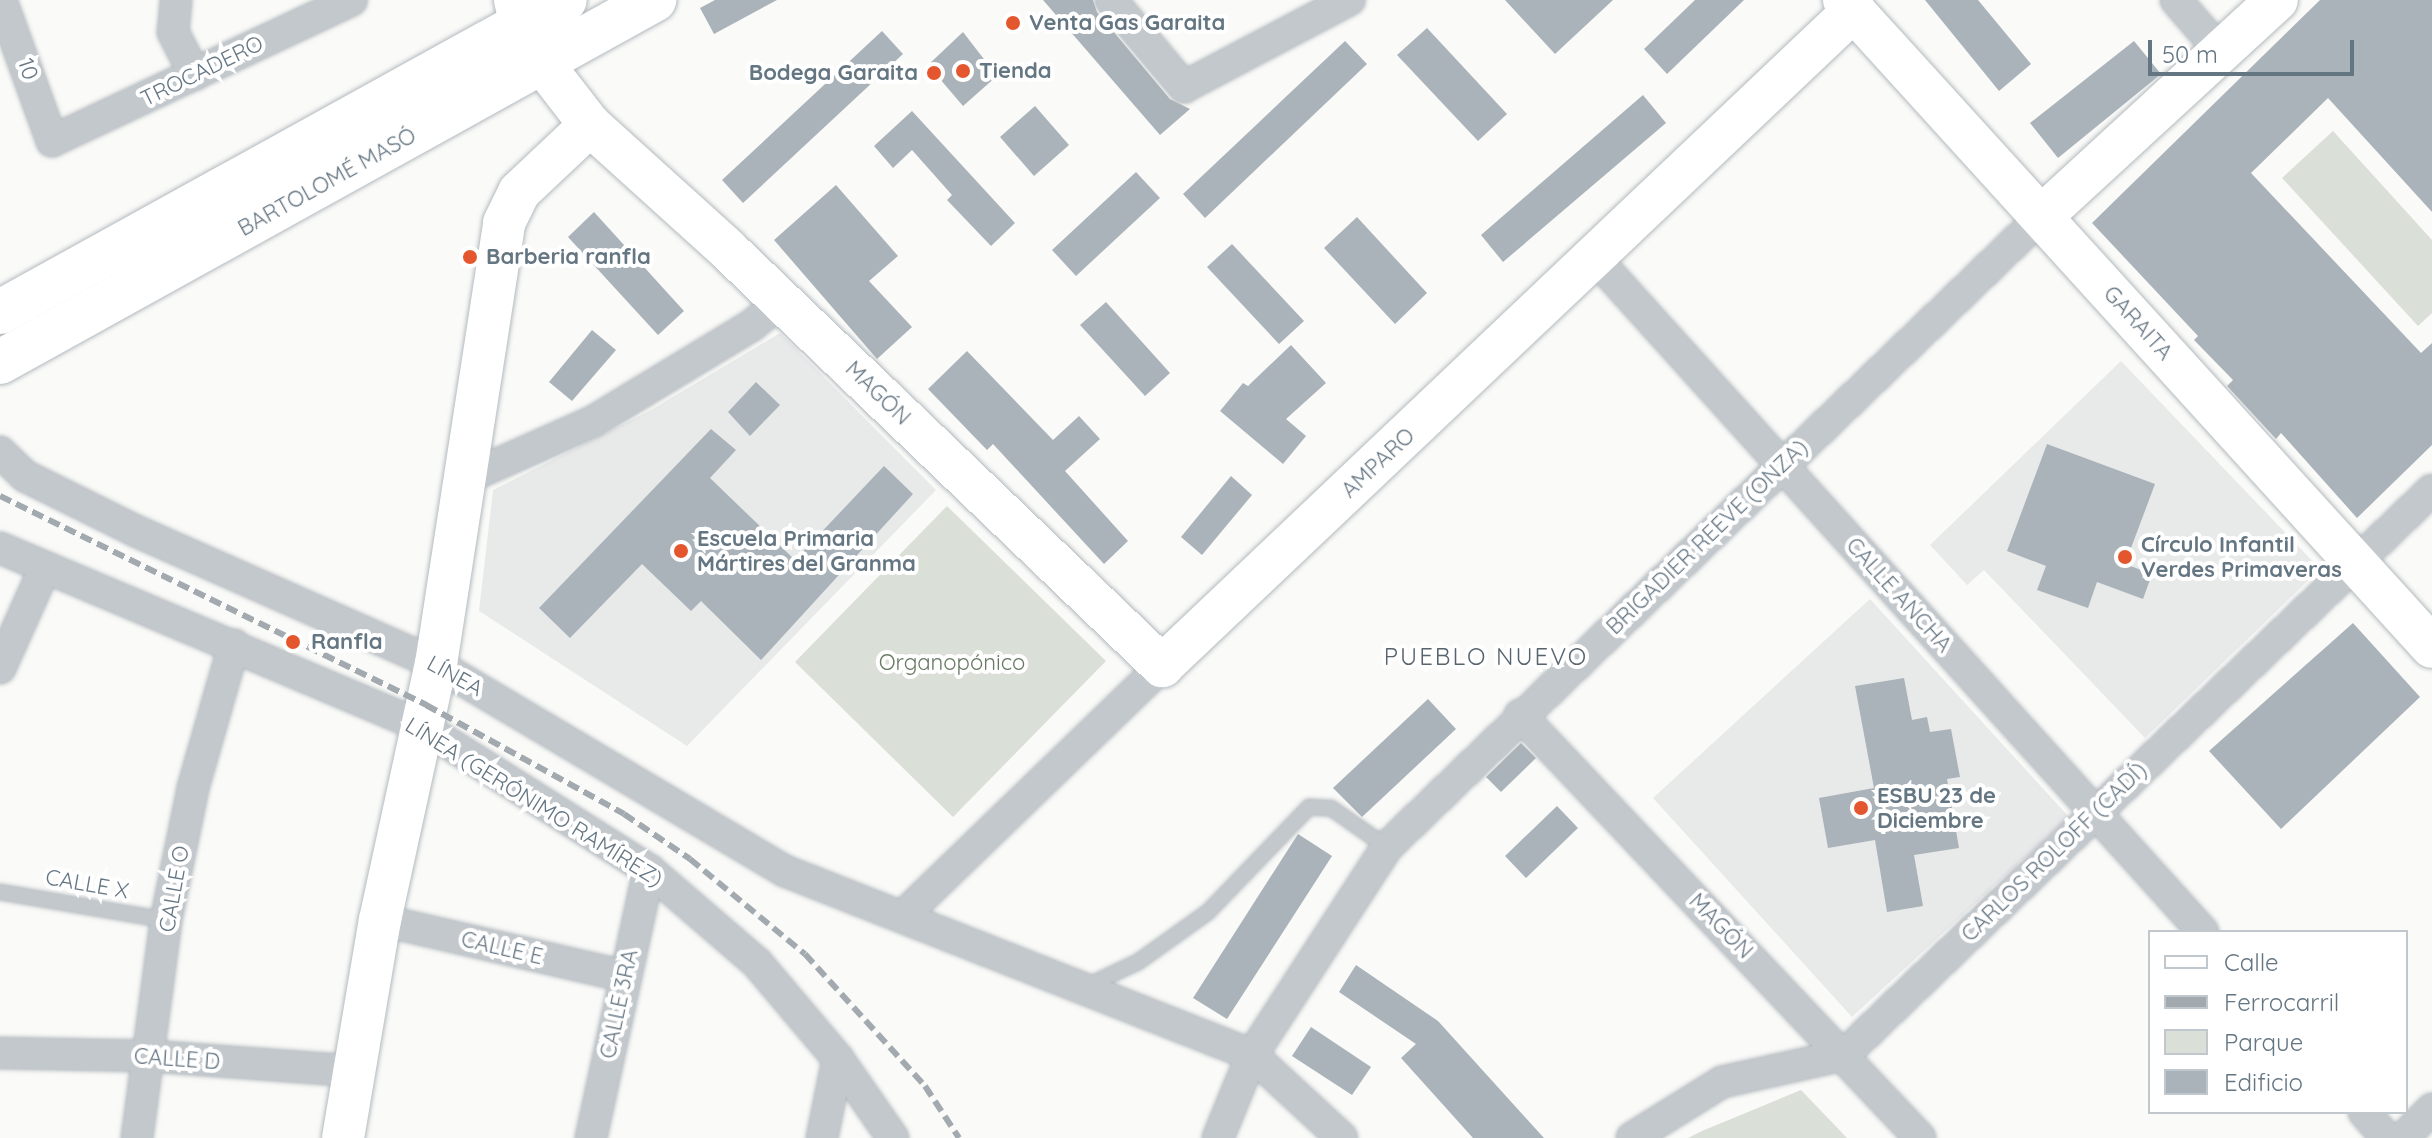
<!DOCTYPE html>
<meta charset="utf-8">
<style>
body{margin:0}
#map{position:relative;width:2432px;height:1138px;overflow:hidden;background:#fafaf8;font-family:Quicksand,sans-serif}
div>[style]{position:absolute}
.built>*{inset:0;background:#e8e9e9}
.green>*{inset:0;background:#dadfd7}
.building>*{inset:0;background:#aab3b9}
.roads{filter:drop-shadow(0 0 2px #b3babf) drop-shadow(0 0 2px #b3babf)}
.lane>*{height:14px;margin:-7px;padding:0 7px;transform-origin:7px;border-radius:7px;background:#c3c8cc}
.street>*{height:30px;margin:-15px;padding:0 15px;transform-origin:15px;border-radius:15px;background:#c3c8cc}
.secondary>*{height:42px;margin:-21px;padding:0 21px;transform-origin:21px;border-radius:21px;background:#fff}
.primary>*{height:44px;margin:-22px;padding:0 22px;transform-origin:22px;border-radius:22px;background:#fff}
.rail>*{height:6px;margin-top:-3px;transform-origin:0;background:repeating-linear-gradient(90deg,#a2aab0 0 12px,transparent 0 18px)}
.dots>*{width:22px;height:22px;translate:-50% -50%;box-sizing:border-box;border:4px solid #fff;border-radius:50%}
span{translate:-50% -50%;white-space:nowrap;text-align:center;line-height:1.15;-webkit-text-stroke:8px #fff;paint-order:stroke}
.poi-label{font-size:22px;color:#657683;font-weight:700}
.left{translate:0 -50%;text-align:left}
.right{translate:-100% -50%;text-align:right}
.street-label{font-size:22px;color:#657683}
.park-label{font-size:22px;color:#687a64}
.neighbourhood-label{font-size:24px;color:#57646e;letter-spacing:2px}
.legend{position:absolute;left:2148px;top:930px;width:260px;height:184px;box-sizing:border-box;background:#fff;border:2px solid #c1c8cd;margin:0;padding:10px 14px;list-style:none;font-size:24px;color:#657683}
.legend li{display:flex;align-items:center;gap:16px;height:40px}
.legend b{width:40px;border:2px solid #c1c8cd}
.scale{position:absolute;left:2148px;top:40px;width:206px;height:36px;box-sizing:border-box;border:4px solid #657683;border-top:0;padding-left:10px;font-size:24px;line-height:28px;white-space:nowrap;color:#657683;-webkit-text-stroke:6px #fff;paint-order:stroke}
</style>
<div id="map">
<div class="built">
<div style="clip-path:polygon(780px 333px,936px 490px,687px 746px,479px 611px,493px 490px,651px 410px)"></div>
<div style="clip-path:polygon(2121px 361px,2320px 569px,2145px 738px,1984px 570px,1967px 585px,1930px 545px)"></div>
<div style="clip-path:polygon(1870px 599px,2069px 817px,1852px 1017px,1653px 798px)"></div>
</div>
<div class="green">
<div style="clip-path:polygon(2333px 131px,2432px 240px,2432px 313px,2418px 326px,2282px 178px)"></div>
<div style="clip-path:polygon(947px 506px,1106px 661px,953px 817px,795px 662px)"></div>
<div style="clip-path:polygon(1801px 1090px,1847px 1138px,1688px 1138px,1702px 1131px)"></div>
</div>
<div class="building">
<div style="clip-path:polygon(715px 0,777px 0,714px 34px,700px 8px)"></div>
<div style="clip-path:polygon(1043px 0,1093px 0,1097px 12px,1170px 99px,1190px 109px,1160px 135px)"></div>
<div style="clip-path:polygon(1505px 0,1613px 0,1555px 54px)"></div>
<div style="clip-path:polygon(1695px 0,1744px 0,1667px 74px,1644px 49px)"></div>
<div style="clip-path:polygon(1925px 0,1978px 0,2031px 64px,1999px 91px)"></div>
<div style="clip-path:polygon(2320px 0,2432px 0,2432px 212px,2328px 98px,2251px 173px,2421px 353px,2432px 343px,2432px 445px,2357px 518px,2281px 433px,2276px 439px,2227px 386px,2233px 380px,2194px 340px,2198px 336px,2092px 223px)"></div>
<div style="clip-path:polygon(1427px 28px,1507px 114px,1478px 141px,1397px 55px)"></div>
<div style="clip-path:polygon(882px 31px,903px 54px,743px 203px,722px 180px)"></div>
<div style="clip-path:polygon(963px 32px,997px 76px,963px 106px,928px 65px)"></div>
<div style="clip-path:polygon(1345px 41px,1367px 64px,1205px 218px,1183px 194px)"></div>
<div style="clip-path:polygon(2134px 41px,2161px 74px,2058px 158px,2030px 123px)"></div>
<div style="clip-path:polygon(1643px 95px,1666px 123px,1503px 262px,1481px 235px)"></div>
<div style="clip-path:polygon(1035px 106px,1069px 145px,1034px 176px,1000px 137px)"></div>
<div style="clip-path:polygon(912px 111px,1015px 223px,991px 246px,947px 200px,952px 195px,912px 150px,893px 168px,874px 146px)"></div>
<div style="clip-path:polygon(1136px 172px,1160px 198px,1076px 276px,1052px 250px)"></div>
<div style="clip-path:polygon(836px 185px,898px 256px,869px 281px,912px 327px,877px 359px,774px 240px)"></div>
<div style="clip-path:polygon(594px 212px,684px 311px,658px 335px,568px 237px)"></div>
<div style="clip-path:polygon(1357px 217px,1427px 293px,1395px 324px,1324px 248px)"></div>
<div style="clip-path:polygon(1232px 244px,1304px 321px,1279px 344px,1207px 267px)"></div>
<div style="clip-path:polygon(1106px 302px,1170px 373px,1145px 396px,1080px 325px)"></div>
<div style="clip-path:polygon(592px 330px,616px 350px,572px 401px,549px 382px)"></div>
<div style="clip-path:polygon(1291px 345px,1326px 383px,1286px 419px,1306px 436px,1283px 464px,1220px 411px,1243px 383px,1248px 386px)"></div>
<div style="clip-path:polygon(967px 351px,1053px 440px,1079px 416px,1100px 439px,1065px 471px,1128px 541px,1104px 564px,993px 444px,987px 450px,928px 389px)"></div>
<div style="clip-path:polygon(756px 382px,780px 405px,750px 436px,728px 412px)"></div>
<div style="clip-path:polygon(711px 429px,736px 450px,710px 478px,795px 560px,884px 466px,913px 494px,761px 660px,701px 601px,691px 611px,642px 564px,570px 638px,539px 608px)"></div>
<div style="clip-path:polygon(2047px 444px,2155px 484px,2125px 564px,2152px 574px,2143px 599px,2097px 582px,2088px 608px,2037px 590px,2046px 566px,2007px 551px)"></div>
<div style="clip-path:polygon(1231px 476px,1252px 495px,1202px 555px,1181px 537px)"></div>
<div style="clip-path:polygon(2353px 623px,2420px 697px,2281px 829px,2209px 751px)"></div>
<div style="clip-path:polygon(1904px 678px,1912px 720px,1927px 717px,1930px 732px,1951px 729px,1960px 777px,1947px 779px,1959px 848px,1914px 855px,1923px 906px,1887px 912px,1875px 840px,1828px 848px,1819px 798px,1874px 788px,1855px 686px)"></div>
<div style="clip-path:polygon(1428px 699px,1456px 729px,1362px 817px,1333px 788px)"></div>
<div style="clip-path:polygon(1521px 743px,1536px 758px,1501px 792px,1486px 777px)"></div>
<div style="clip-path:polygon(1557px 806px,1578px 828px,1526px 878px,1505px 856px)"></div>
<div style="clip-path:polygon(1298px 834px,1332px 856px,1227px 1019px,1193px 998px)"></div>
<div style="clip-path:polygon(1356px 965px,1438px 1021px,1544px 1138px,1473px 1138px,1401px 1058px,1416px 1044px,1339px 992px)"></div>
<div style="clip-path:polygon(1311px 1027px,1371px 1067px,1352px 1095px,1292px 1056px)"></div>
</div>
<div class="roads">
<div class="lane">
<div style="left:0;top:892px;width:168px;rotate:9.6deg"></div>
<div style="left:1087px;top:986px;width:56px;rotate:-25.2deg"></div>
<div style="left:1138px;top:962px;width:86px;rotate:-35.5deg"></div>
<div style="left:1208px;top:912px;width:146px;rotate:-46.1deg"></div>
<div style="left:1309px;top:807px;width:22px;rotate:3deg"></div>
<div style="left:1331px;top:808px;width:68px;rotate:34.9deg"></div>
</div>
<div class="street">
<div style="left:1px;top:0;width:150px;rotate:70.1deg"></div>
<div style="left:52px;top:141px;width:331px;rotate:-25.2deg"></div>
<div style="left:176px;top:0;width:32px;rotate:95deg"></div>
<div style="left:173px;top:32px;width:48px;rotate:62.9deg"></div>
<div style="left:1111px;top:0;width:114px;rotate:50deg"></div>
<div style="left:1184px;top:87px;width:187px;rotate:-27.8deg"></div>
<div style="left:2176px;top:0;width:69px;rotate:49.1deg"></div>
<div style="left:1596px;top:259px;width:906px;rotate:47.95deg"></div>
<div style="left:0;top:452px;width:35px;rotate:44deg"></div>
<div style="left:25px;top:476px;width:124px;rotate:26.4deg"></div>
<div style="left:136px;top:531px;width:328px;rotate:23.9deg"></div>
<div style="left:436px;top:664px;width:406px;rotate:30.7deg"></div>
<div style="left:785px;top:871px;width:502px;rotate:21.5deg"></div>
<div style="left:1252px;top:1055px;width:122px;rotate:42.7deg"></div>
<div style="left:464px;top:479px;width:142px;rotate:-24deg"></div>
<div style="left:594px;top:421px;width:184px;rotate:-31.2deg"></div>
<div style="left:751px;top:326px;width:40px;rotate:-39deg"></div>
<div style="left:0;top:548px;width:457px;rotate:22.9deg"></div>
<div style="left:421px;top:726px;width:270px;rotate:32.3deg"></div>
<div style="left:649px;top:870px;width:143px;rotate:40.7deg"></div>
<div style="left:757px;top:963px;width:126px;rotate:49.8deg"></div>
<div style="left:838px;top:1059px;width:96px;rotate:55.2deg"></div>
<div style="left:0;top:668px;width:110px;rotate:-65.8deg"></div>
<div style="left:1520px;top:715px;width:582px;rotate:46.6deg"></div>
<div style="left:903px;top:916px;width:360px;rotate:-44deg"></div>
<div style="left:380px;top:920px;width:250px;rotate:12.9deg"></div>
<div style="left:0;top:1053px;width:150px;rotate:1.1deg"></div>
<div style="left:150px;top:1056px;width:205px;rotate:4.2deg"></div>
<div style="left:2364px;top:1112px;width:35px;rotate:49deg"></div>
<div style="left:137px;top:1138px;width:220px;rotate:-82.4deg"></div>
<div style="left:166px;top:920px;width:135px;rotate:-78.4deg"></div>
<div style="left:193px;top:788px;width:149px;rotate:-74deg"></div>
<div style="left:591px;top:1138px;width:274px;rotate:-77.8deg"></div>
<div style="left:822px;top:1138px;width:81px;rotate:-78.6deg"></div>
<div style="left:1218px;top:1138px;width:90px;rotate:-67.7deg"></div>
<div style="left:1252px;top:1055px;width:248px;rotate:-57deg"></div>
<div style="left:1387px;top:847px;width:909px;rotate:-43.93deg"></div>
<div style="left:1632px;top:1138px;width:106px;rotate:-31.9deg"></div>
<div style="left:1722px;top:1082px;width:125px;rotate:-12.5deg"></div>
<div style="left:1844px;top:1055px;width:815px;rotate:-43.86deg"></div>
<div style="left:2403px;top:1138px;width:41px;rotate:-45deg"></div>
</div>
<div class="secondary">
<div style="left:515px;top:0;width:26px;rotate:77deg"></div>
<div style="left:521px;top:25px;width:43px;rotate:61.1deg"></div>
<div style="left:542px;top:63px;width:78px;rotate:52.3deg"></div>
<div style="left:590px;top:125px;width:185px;rotate:42.1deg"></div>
<div style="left:727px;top:249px;width:603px;rotate:43.79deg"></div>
<div style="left:1162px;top:666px;width:954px;rotate:-43.47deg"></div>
<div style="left:1844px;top:0;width:874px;rotate:47.74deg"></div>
<div style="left:2042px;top:216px;width:319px;rotate:-42.6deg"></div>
<div style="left:343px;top:1138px;width:221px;rotate:-80.4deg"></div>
<div style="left:380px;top:920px;width:262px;rotate:-77.7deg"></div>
<div style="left:436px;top:664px;width:446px;rotate:-81.2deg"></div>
<div style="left:504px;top:223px;width:34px;rotate:-64deg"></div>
<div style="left:519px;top:192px;width:98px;rotate:-43.3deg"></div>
</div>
<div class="primary">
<div style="left:0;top:312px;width:645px;rotate:-28.91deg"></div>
<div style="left:0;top:362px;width:748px;rotate:-28.97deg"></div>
</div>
</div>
<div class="rail">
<div style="left:0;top:496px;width:475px;rotate:26.1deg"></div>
<div style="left:426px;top:705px;width:226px;rotate:28.8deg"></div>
<div style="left:624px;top:814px;width:80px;rotate:34.3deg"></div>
<div style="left:690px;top:859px;width:149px;rotate:39.6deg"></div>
<div style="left:805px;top:954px;width:178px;rotate:47.7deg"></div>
<div style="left:925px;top:1086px;width:62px;rotate:56.8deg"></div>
</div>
<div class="dots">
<div style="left:1013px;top:23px;background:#e4572e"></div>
<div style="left:963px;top:71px;background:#e4572e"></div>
<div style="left:934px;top:73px;background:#e4572e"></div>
<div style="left:470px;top:257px;background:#e4572e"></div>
<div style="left:681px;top:551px;background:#e4572e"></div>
<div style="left:2125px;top:557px;background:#e4572e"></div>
<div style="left:293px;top:642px;background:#e4572e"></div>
<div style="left:1861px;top:808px;background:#e4572e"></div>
</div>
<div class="poi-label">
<span class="left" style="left:1029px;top:23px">Venta Gas Garaita</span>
<span class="left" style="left:979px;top:71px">Tienda</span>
<span class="right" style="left:918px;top:73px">Bodega Garaita</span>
<span class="left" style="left:486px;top:257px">Barberia ranfla</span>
<span class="left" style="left:697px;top:551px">Escuela Primaria<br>Mártires del Granma</span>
<span class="left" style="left:2141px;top:557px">Círculo Infantil<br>Verdes Primaveras</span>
<span class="left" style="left:311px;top:642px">Ranfla</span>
<span class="left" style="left:1877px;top:808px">ESBU 23 de<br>Diciembre</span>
</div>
<div class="street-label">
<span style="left:28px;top:69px;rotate:72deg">10</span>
<span style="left:202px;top:71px;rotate:-26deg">TROCADERO</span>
<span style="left:327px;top:182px;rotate:-29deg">BARTOLOMÉ MASÓ</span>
<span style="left:2138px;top:323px;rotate:48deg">GARAITA</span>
<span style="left:878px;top:393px;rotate:44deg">MAGÓN</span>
<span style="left:1378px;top:463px;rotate:-43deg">AMPARO</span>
<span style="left:1707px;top:537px;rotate:-44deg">BRIGADIER REEVE (ONZA)</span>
<span style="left:1899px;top:595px;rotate:48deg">CALLE ANCHA</span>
<span style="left:455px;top:676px;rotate:29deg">LÍNEA</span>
<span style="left:534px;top:802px;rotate:32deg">LÍNEA (GERÓNIMO RAMÍREZ)</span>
<span style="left:2054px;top:852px;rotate:-44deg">CARLOS ROLOFF (CADÍ)</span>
<span style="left:87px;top:884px;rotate:10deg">CALLE X</span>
<span style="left:174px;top:889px;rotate:-80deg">CALLE O</span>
<span style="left:1721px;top:926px;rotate:46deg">MAGÓN</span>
<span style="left:502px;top:948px;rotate:13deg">CALLE E</span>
<span style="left:619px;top:1004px;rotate:-78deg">CALLE 3RA</span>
<span style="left:177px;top:1059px;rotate:4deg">CALLE D</span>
</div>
<div class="park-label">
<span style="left:952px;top:663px">Organopónico</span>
</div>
<div class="neighbourhood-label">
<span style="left:1486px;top:657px">PUEBLO NUEVO</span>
</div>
<ul class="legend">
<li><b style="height:10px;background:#fff"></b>Calle</li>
<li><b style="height:10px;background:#a2aab0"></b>Ferrocarril</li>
<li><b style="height:22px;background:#dadfd7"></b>Parque</li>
<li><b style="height:22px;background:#aab3b9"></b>Edificio</li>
</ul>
<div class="scale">50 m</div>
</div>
